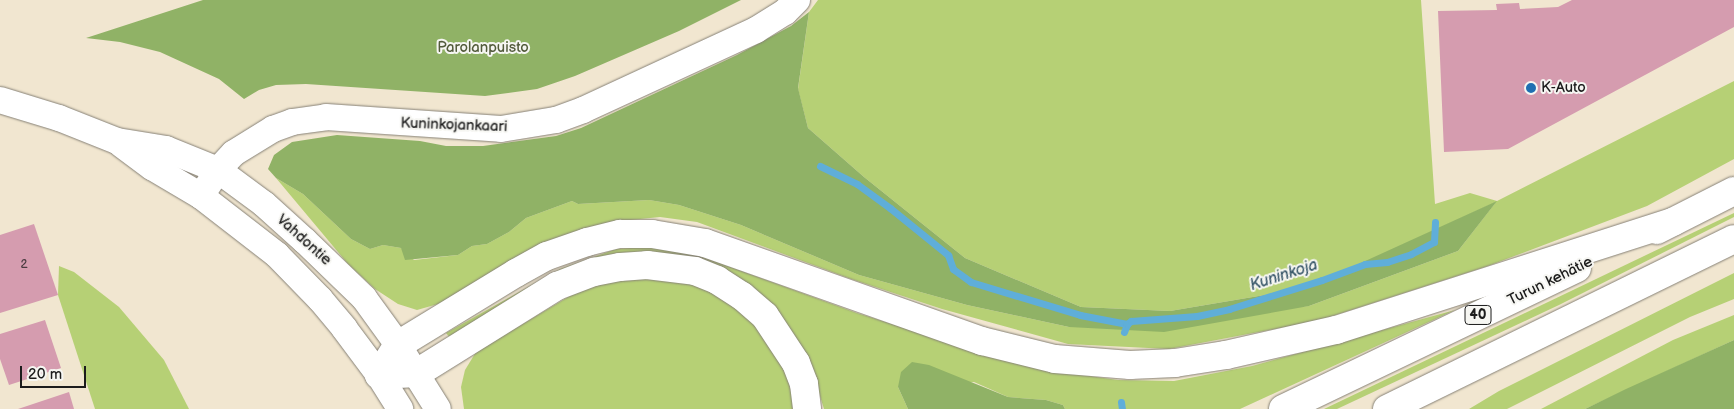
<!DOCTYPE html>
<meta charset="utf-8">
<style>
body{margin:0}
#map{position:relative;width:1734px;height:409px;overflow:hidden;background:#f1e6d0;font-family:"Balsamiq Sans",sans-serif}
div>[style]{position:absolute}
.green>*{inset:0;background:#b6d075}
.forest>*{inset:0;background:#90b266}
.stream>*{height:7px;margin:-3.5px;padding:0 3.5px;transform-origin:3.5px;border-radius:3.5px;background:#5faed9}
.building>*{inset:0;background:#d59caf}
.roads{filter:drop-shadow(0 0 1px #868176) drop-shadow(0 0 1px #868176)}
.tertiary>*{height:26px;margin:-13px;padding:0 13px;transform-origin:13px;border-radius:13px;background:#fff}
.trunk>*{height:28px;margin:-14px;padding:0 14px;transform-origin:14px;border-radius:14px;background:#fff}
.dots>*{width:14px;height:14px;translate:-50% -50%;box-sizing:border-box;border:2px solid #f6f6f2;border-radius:50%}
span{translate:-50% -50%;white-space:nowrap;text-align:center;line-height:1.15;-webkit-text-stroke:4px #f6f6f2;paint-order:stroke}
.number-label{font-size:12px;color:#4a3c41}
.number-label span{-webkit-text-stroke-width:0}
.shield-label span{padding:1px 4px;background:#f6f6f2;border:1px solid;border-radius:4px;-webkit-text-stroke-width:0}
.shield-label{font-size:14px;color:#1c1c1c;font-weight:700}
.park-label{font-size:15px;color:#525b3b}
.poi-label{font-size:15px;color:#1c1c1c}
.left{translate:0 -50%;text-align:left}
.street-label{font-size:15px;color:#1c1c1c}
.water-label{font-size:16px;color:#375668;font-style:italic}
.scale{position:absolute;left:20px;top:366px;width:66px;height:22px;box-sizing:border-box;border:2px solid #1c1c1c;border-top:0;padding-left:6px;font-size:15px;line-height:18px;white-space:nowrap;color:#1c1c1c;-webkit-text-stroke:4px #f6f6f2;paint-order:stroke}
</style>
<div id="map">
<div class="green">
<div style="clip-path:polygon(818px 0,1421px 0,1435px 204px,1470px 193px,1497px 201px,1734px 81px,1734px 159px,1647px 206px,1488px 266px,1317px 321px,1169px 349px,1068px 344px,942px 309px,851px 279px,697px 222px,660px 217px,611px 222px,465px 292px,438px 304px,417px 310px,398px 304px,375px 289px,348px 264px,276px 178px,303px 194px,351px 239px,370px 249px,383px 245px,401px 248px,414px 260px,458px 255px,472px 246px,487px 244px,509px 232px,526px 218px,572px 201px,578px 204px,649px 200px,679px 205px,741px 225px,859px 275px,967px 305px,1069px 327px,1309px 306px,1458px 251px,1496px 202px,1311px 287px,1170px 311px,1081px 307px,965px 258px,864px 177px,808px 128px,798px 89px,809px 12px)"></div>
<div style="clip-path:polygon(1734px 213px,1734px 217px,1559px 305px,1337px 409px,1324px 409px)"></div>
<div style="clip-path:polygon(658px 246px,678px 248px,857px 313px,984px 353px,1047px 370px,1118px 380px,1174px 381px,1252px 366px,1455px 310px,1240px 409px,1065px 409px,1063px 405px,1046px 400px,1008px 397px,974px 382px,898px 387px,908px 409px,824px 409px,811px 367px,787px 330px,659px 253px,452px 340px,446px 333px,560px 269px,616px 249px)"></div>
<div style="clip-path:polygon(59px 266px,74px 272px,119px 307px,164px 360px,189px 409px,95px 409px,58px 295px)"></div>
<div style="clip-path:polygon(1734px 273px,1734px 299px,1690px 317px,1507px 409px,1469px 409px,1499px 391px)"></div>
<div style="clip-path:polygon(630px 277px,688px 281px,712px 293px,742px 312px,757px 325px,785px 367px,795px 409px,464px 409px,461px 387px,465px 370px,476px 352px,573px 294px,600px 282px)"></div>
<div style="clip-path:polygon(1734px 315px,1734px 340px,1585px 409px,1541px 409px,1673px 340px)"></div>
</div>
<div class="forest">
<div style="clip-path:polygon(203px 0,741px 0,679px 31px,575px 76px,537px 89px,485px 96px,306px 84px,276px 85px,259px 90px,244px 99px,219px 79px,160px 52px,120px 42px,86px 38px)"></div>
<div style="clip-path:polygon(809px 12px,798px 88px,808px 128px,864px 177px,965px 258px,1081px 307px,1170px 311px,1306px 288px,1497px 201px,1458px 251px,1309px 306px,1164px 332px,1069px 327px,967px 305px,859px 275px,741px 225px,679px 205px,649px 200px,578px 204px,572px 201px,526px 218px,509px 232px,487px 244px,472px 246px,458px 255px,405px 260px,401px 248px,383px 245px,370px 249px,351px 239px,303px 194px,276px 178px,268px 169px,274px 155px,292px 142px,337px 135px,420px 141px,446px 146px,483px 146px,556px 136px,581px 128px,737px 55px,791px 26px)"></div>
<div style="clip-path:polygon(1734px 340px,1734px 409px,1585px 409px,1626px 389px)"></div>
<div style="clip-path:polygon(912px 362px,929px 365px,1008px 397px,1046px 400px,1063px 405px,1065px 409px,908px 409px,898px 387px,901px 372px)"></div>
</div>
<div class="stream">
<div style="left:820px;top:166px;width:41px;rotate:25.9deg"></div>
<div style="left:857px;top:184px;width:41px;rotate:36deg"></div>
<div style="left:890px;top:208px;width:75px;rotate:39deg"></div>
<div style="left:948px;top:255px;width:15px;rotate:70deg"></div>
<div style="left:953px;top:269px;width:22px;rotate:36deg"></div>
<div style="left:971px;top:282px;width:114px;rotate:16.8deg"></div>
<div style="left:1080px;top:315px;width:48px;rotate:10.8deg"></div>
<div style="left:1124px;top:332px;width:9px;rotate:-69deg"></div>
<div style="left:1127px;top:324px;width:5px;rotate:-37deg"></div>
<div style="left:1131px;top:321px;width:66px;rotate:-4.3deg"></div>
<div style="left:1197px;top:316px;width:33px;rotate:-12deg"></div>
<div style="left:1229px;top:309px;width:97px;rotate:-17.3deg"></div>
<div style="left:1322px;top:280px;width:46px;rotate:-20.4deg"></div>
<div style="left:1365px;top:264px;width:22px;rotate:-5deg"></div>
<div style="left:1387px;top:262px;width:25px;rotate:-18deg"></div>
<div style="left:1411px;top:254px;width:26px;rotate:-28deg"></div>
<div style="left:1434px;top:242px;width:20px;rotate:-87deg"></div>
<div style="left:1121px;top:402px;width:7px;rotate:82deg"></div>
</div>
<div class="building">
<div style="clip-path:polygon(1572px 0,1734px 0,1734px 27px,1508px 149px,1444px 152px,1438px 11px,1497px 10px,1496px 4px,1519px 3px,1520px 9px,1558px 7px)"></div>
<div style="clip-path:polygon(34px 224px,58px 295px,0 313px,0 235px)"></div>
<div style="clip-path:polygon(45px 320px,61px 368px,9px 385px,0 359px,0 334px)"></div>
<div style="clip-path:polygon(69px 392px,74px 409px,18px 409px)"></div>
</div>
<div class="roads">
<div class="tertiary">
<div style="left:0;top:100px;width:62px;rotate:17deg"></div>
<div style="left:59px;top:118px;width:62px;rotate:21.6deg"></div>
<div style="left:117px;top:141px;width:50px;rotate:9.3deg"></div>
<div style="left:166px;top:149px;width:56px;rotate:22deg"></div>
<div style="left:218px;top:170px;width:57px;rotate:36.5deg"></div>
<div style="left:264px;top:204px;width:55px;rotate:42.1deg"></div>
<div style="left:305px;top:241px;width:82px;rotate:44deg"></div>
<div style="left:364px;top:298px;width:58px;rotate:54.1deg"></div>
<div style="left:398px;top:345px;width:75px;rotate:58deg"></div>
<div style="left:121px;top:144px;width:39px;rotate:37deg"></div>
<div style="left:152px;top:167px;width:57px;rotate:30.6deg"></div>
<div style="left:201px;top:196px;width:96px;rotate:37.8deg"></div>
<div style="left:277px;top:255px;width:62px;rotate:45.7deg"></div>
<div style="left:320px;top:299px;width:38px;rotate:50deg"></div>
<div style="left:344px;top:328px;width:59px;rotate:53.3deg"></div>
<div style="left:379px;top:375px;width:40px;rotate:58deg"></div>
<div style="left:201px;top:196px;width:31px;rotate:-57deg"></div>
<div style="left:218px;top:170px;width:23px;rotate:-47deg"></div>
<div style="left:234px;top:153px;width:46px;rotate:-31.6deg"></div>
<div style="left:273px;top:129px;width:20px;rotate:-20deg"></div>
<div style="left:292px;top:122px;width:34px;rotate:-8deg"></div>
<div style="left:326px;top:117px;width:175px;rotate:3.9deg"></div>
<div style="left:501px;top:129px;width:56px;rotate:-9.3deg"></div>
<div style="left:556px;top:120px;width:29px;rotate:-20deg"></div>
<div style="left:583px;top:110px;width:191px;rotate:-24.8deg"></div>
<div style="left:756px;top:30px;width:34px;rotate:-32deg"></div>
<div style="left:785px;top:12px;width:17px;rotate:-45deg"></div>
</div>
<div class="trunk">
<div style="left:1657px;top:230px;width:86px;rotate:-26.9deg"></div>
<div style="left:379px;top:375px;width:36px;rotate:-58deg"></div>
<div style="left:398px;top:345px;width:138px;rotate:-31.4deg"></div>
<div style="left:516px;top:273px;width:35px;rotate:-29deg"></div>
<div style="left:547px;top:256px;width:42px;rotate:-19.3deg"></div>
<div style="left:587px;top:242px;width:34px;rotate:-14deg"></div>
<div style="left:620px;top:234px;width:32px"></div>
<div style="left:652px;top:234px;width:54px;rotate:9.6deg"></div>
<div style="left:705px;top:243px;width:294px;rotate:19.5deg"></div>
<div style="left:982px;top:341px;width:75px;rotate:13.9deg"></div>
<div style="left:1055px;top:359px;width:75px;rotate:4.6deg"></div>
<div style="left:1130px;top:365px;width:45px;rotate:-2.5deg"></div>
<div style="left:1175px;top:363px;width:52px;rotate:-8.9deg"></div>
<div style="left:1226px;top:355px;width:113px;rotate:-12.8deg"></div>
<div style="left:1336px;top:330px;width:354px;rotate:-17.8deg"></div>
<div style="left:379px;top:375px;width:38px;rotate:-3deg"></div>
<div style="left:417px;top:373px;width:165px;rotate:-31.9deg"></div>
<div style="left:557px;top:286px;width:40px;rotate:-21deg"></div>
<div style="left:594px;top:272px;width:26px;rotate:-11deg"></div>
<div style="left:620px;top:267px;width:27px;rotate:-4deg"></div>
<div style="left:647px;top:265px;width:48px;rotate:7.1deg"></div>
<div style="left:695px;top:271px;width:24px;rotate:22deg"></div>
<div style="left:717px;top:280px;width:30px;rotate:33deg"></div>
<div style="left:742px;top:296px;width:30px;rotate:41deg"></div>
<div style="left:765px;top:316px;width:56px;rotate:56.6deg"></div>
<div style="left:796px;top:363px;width:22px;rotate:69deg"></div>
<div style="left:804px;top:384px;width:25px;rotate:83deg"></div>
<div style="left:1283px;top:409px;width:326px;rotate:-25.6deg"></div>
<div style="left:1387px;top:409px;width:386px;rotate:-26.1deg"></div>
</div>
</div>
<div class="dots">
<div style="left:1531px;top:88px;background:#1f6fb2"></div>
</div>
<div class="number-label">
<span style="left:24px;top:265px">2</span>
</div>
<div class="shield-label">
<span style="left:1478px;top:315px">40</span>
</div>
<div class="park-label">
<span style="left:483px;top:48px">Parolanpuisto</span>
</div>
<div class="poi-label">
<span class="left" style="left:1541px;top:88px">K-Auto</span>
</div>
<div class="street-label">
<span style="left:454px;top:125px;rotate:2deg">Kuninkojankaari</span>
<span style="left:304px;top:240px;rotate:42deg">Vahdontie</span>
<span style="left:1550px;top:281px;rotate:-26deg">Turun kehätie</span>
</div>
<div class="water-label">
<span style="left:1284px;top:276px;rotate:-18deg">Kuninkoja</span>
</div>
<div class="scale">20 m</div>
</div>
